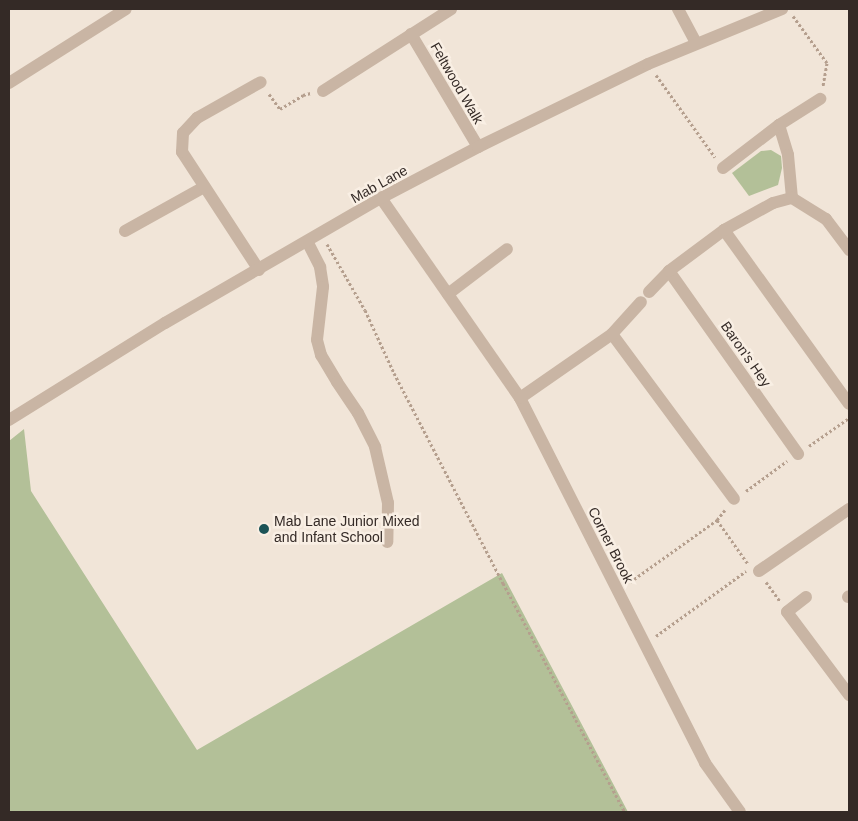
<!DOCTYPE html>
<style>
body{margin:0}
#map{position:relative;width:858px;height:821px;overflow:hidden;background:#f1e5d8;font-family:Arial,sans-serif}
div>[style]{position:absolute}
.green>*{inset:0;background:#b3c098}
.path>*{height:3px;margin-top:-1.5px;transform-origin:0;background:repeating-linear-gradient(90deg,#b59f8e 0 2.5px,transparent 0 5px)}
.minor>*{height:12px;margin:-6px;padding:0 6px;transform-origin:6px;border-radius:6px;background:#c9b5a4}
.dots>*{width:14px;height:14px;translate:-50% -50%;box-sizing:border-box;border:2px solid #f9efe4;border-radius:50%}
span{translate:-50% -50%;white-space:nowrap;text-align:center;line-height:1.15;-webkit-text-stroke:5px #f9efe4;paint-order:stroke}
.street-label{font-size:14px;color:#342a26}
.poi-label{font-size:14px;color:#342a26}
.left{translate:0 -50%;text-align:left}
.frame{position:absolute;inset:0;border:10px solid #342a26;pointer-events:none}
</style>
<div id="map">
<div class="green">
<div style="clip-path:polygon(771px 150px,781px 156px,782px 168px,778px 185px,749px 196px,732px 173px,761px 151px)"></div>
<div style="clip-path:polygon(24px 429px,31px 491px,197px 750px,502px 573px,628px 812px,9px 812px,9px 441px)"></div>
</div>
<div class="path">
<div style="left:793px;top:16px;width:58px;rotate:54.1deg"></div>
<div style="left:827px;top:63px;width:23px;rotate:100deg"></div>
<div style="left:656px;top:75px;width:101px;rotate:54.3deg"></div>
<div style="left:269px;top:94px;width:19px;rotate:54deg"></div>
<div style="left:280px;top:109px;width:27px;rotate:-31deg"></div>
<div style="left:303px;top:95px;width:8px;rotate:-14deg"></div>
<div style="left:327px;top:244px;width:76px;rotate:60.1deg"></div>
<div style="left:365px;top:310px;width:69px;rotate:65.3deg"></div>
<div style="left:394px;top:373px;width:237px;rotate:62.6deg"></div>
<div style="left:503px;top:583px;width:259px;rotate:62deg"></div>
<div style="left:809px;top:446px;width:49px;rotate:-35deg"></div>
<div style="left:746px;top:491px;width:51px;rotate:-36.2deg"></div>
<div style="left:725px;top:510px;width:13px;rotate:129deg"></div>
<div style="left:717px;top:520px;width:54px;rotate:54.8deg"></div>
<div style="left:630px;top:582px;width:107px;rotate:-35.5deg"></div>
<div style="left:766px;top:582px;width:24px;rotate:54deg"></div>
<div style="left:656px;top:636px;width:111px;rotate:-35.8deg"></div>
</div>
<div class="minor">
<div style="left:678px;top:9px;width:38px;rotate:62deg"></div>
<div style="left:411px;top:34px;width:131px;rotate:59.3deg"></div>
<div style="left:9px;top:83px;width:138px;rotate:-32.3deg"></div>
<div style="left:323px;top:91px;width:152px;rotate:-32.6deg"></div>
<div style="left:779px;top:125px;width:31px;rotate:73deg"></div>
<div style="left:788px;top:155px;width:43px;rotate:84.7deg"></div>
<div style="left:723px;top:168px;width:71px;rotate:-37.5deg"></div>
<div style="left:779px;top:125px;width:49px;rotate:-32.4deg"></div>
<div style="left:381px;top:198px;width:244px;rotate:55.2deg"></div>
<div style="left:520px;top:398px;width:409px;rotate:63.1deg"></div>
<div style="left:705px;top:763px;width:60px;rotate:54.5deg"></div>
<div style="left:724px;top:230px;width:214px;rotate:54.3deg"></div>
<div style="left:125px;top:231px;width:90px;rotate:-29.1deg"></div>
<div style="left:308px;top:243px;width:27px;rotate:63deg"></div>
<div style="left:320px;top:267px;width:20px;rotate:81deg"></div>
<div style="left:323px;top:287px;width:53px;rotate:96.5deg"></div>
<div style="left:317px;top:340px;width:16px;rotate:75deg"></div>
<div style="left:321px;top:355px;width:31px;rotate:59deg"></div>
<div style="left:337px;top:382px;width:37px;rotate:56deg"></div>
<div style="left:358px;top:413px;width:38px;rotate:63deg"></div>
<div style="left:375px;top:447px;width:57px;rotate:76.9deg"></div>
<div style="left:388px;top:503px;width:39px;rotate:91deg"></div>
<div style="left:259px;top:270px;width:141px;rotate:-123.1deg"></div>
<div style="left:182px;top:152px;width:19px;rotate:-87deg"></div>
<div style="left:183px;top:133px;width:21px;rotate:-47deg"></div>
<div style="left:197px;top:118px;width:73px;rotate:-29.4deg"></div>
<div style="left:669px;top:271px;width:224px;rotate:54.8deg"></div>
<div style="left:649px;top:292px;width:29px;rotate:-46deg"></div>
<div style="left:669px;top:271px;width:69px;rotate:-36.7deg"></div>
<div style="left:724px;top:230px;width:56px;rotate:-28.9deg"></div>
<div style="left:773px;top:203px;width:20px;rotate:-15deg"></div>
<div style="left:792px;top:198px;width:40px;rotate:32deg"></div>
<div style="left:826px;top:219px;width:39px;rotate:53deg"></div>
<div style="left:448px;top:294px;width:74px;rotate:-37.3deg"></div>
<div style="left:612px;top:334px;width:205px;rotate:53.5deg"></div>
<div style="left:520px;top:398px;width:112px;rotate:-34.8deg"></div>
<div style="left:612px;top:334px;width:43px;rotate:-47.8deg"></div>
<div style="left:9px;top:420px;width:184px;rotate:-31.9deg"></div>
<div style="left:165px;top:323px;width:250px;rotate:-30.1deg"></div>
<div style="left:381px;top:198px;width:110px;rotate:-27.7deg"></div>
<div style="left:478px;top:147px;width:189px;rotate:-26deg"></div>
<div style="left:648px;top:64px;width:145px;rotate:-22.3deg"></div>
<div style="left:759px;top:571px;width:109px;rotate:-34.6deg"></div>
<div style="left:806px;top:597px;width:24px;rotate:142deg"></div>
<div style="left:787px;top:612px;width:104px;rotate:53.2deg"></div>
<div style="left:848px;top:597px;width:1px;rotate:-45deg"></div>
</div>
<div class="dots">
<div style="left:264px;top:529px;background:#1b5356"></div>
</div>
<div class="street-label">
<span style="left:457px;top:83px;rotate:60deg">Feltwood Walk</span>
<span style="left:379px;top:184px;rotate:-29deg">Mab Lane</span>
<span style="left:746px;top:354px;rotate:55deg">Baron's Hey</span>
<span style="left:611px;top:545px;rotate:63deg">Corner Brook</span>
</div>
<div class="poi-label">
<span class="left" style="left:274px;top:529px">Mab Lane Junior Mixed<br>and Infant School</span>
</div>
<div class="frame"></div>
</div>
